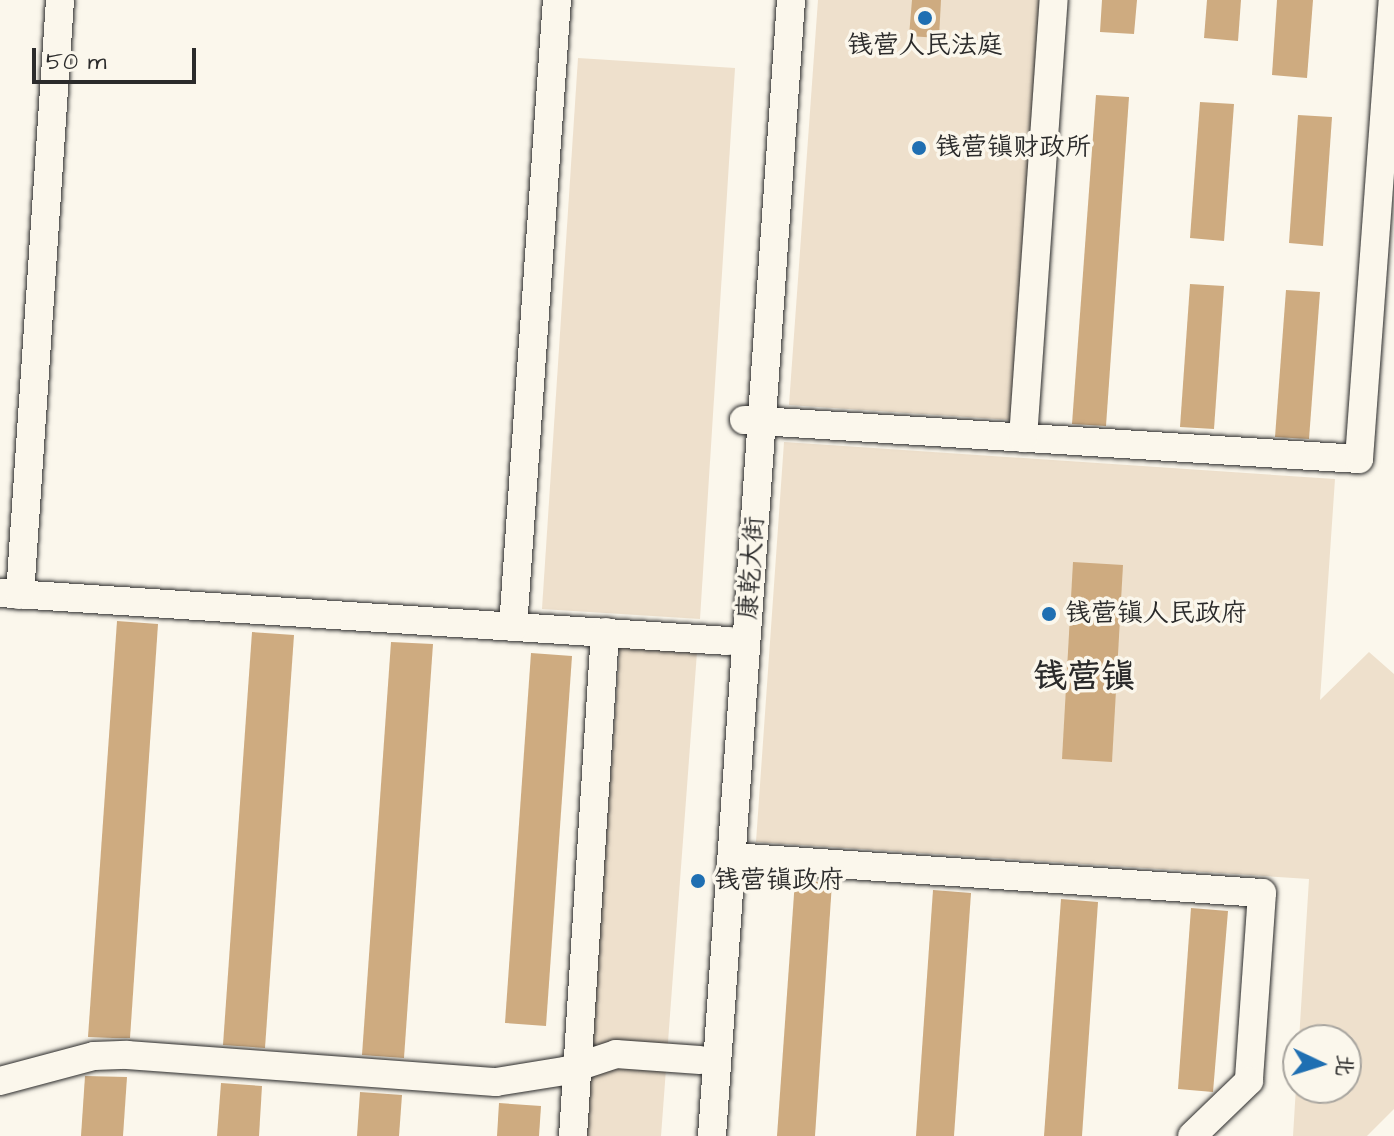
<!DOCTYPE html>
<meta charset="utf-8">
<style>
body{margin:0}
#map{position:relative;width:1394px;height:1136px;overflow:hidden;background:#fbf7ec;font-family:"Architects Daughter","LXGW WenKai TC",sans-serif}
div>[style]{position:absolute}
.built>*{inset:0;background:#eee0cc}
.building>*{inset:0;background:#ceab80}
.roads{filter:drop-shadow(0 0 2px #2b2b2b) drop-shadow(0 0 2px #2b2b2b)}
.minor>*{height:28px;margin:-14px;padding:0 14px;transform-origin:14px;border-radius:14px;background:#fbf7ec}
.dots>*{width:22px;height:22px;translate:-50% -50%;box-sizing:border-box;border:4px solid #fbf7ec;border-radius:50%}
span{translate:-50% -50%;white-space:nowrap;text-align:center;line-height:1.15;-webkit-text-stroke:7px #fbf7ec;paint-order:stroke}
.poi-label{font-size:26px;color:#2b2b2b}
.left{translate:0 -50%;text-align:left}
.street-label{font-size:26px;color:#2b2b2b}
.district-label{font-size:34px;color:#2b2b2b;font-weight:700}
.north{position:absolute;left:1282px;top:1024px;width:80px;height:80px;box-sizing:border-box;background:#fbf7ec;border:2px solid #a8a59f;border-radius:50%;rotate:94deg;font-size:22px;font-weight:700;line-height:32px;text-align:center;color:#2b2b2b}
.north::after{content:'';display:block;margin:auto;width:28px;height:36px;background:#1f6fb2;clip-path:polygon(50% 0,100% 100%,50% 72%,0 100%)}
.scale{position:absolute;left:32px;top:48px;width:164px;height:36px;box-sizing:border-box;border:4px solid #2b2b2b;border-top:0;padding-left:10px;font-size:24px;line-height:28px;white-space:nowrap;color:#2b2b2b;-webkit-text-stroke:6px #fbf7ec;paint-order:stroke}
</style>
<div id="map">
<div class="built">
<div style="clip-path:polygon(818px 0,1040px 0,1011px 420px,789px 405px)"></div>
<div style="clip-path:polygon(578px 58px,735px 68px,700px 619px,542px 609px)"></div>
<div style="clip-path:polygon(784px 442px,1335px 479px,1320px 700px,1369px 652px,1394px 674px,1394px 1109px,1367px 1136px,1293px 1136px,1298px 1054px,1298px 1088px,1346px 1088px,1346px 1040px,1299px 1040px,1309px 879px,756px 842px)"></div>
<div style="clip-path:polygon(620px 646px,697px 652px,661px 1136px,584px 1136px)"></div>
</div>
<div class="building">
<div style="clip-path:polygon(912px 0,941px 0,939px 38px,909px 36px)"></div>
<div style="clip-path:polygon(1102px 0,1137px 0,1134px 34px,1100px 32px)"></div>
<div style="clip-path:polygon(1207px 0,1241px 0,1238px 41px,1204px 38px)"></div>
<div style="clip-path:polygon(1277px 0,1313px 0,1307px 78px,1272px 75px)"></div>
<div style="clip-path:polygon(1096px 95px,1129px 97px,1106px 426px,1072px 424px)"></div>
<div style="clip-path:polygon(1200px 102px,1234px 104px,1224px 241px,1190px 238px)"></div>
<div style="clip-path:polygon(1298px 115px,1332px 117px,1323px 246px,1289px 243px)"></div>
<div style="clip-path:polygon(1190px 284px,1224px 286px,1214px 429px,1180px 427px)"></div>
<div style="clip-path:polygon(1286px 290px,1320px 292px,1309px 439px,1275px 437px)"></div>
<div style="clip-path:polygon(1073px 562px,1123px 565px,1112px 762px,1062px 759px)"></div>
<div style="clip-path:polygon(117px 621px,158px 624px,130px 1038px,113px 1038px,88px 1037px)"></div>
<div style="clip-path:polygon(252px 632px,294px 635px,265px 1048px,223px 1045px)"></div>
<div style="clip-path:polygon(391px 642px,433px 644px,404px 1058px,362px 1055px)"></div>
<div style="clip-path:polygon(531px 653px,572px 656px,546px 1026px,505px 1023px)"></div>
<div style="clip-path:polygon(795px 880px,832px 883px,815px 1136px,777px 1136px)"></div>
<div style="clip-path:polygon(933px 890px,971px 893px,954px 1136px,916px 1136px)"></div>
<div style="clip-path:polygon(1061px 899px,1098px 902px,1082px 1136px,1044px 1136px)"></div>
<div style="clip-path:polygon(1191px 908px,1228px 911px,1213px 1092px,1178px 1089px)"></div>
<div style="clip-path:polygon(85px 1076px,127px 1077px,123px 1136px,81px 1136px)"></div>
<div style="clip-path:polygon(221px 1083px,262px 1086px,259px 1136px,217px 1136px)"></div>
<div style="clip-path:polygon(360px 1092px,402px 1095px,399px 1136px,357px 1136px)"></div>
<div style="clip-path:polygon(499px 1103px,541px 1106px,539px 1136px,497px 1136px)"></div>
</div>
<div class="roads">
<div class="minor">
<div style="left:744px;top:420px;width:616px;rotate:3.63deg"></div>
<div style="left:1359px;top:459px;width:460px;rotate:-85.8deg"></div>
<div style="left:1023px;top:438px;width:439px;rotate:-86deg"></div>
<div style="left:0;top:593px;width:730px;rotate:3.77deg"></div>
<div style="left:20px;top:595px;width:596px;rotate:-86.15deg"></div>
<div style="left:513px;top:627px;width:629px;rotate:-85.99deg"></div>
<div style="left:732px;top:857px;width:531px;rotate:3.89deg"></div>
<div style="left:1262px;top:893px;width:188px;rotate:94deg"></div>
<div style="left:1249px;top:1081px;width:79px;rotate:136deg"></div>
<div style="left:0;top:1081px;width:97px;rotate:-14.9deg"></div>
<div style="left:94px;top:1056px;width:33px;rotate:-2deg"></div>
<div style="left:127px;top:1055px;width:370px;rotate:4.2deg"></div>
<div style="left:496px;top:1082px;width:70px;rotate:-9.1deg"></div>
<div style="left:565px;top:1071px;width:54px;rotate:-18.4deg"></div>
<div style="left:616px;top:1054px;width:84px;rotate:4.1deg"></div>
<div style="left:573px;top:1136px;width:505px;rotate:-86.37deg"></div>
<div style="left:712px;top:1136px;width:1139px;rotate:-86.02deg"></div>
</div>
</div>
<div class="dots">
<div style="left:925px;top:18px;background:#1f6fb2"></div>
<div style="left:919px;top:148px;background:#1f6fb2"></div>
<div style="left:1049px;top:614px;background:#1f6fb2"></div>
<div style="left:698px;top:881px;background:#1f6fb2"></div>
</div>
<div class="poi-label">
<span style="left:925px;top:46px">钱营人民法庭</span>
<span class="left" style="left:935px;top:148px">钱营镇财政所</span>
<span class="left" style="left:1065px;top:614px">钱营镇人民政府</span>
<span class="left" style="left:714px;top:881px">钱营镇政府</span>
</div>
<div class="street-label">
<span style="left:752px;top:568px;rotate:-86deg">康乾大街</span>
</div>
<div class="district-label">
<span style="left:1084px;top:678px">钱营镇</span>
</div>
<div class="north">北</div>
<div class="scale">50 m</div>
</div>
